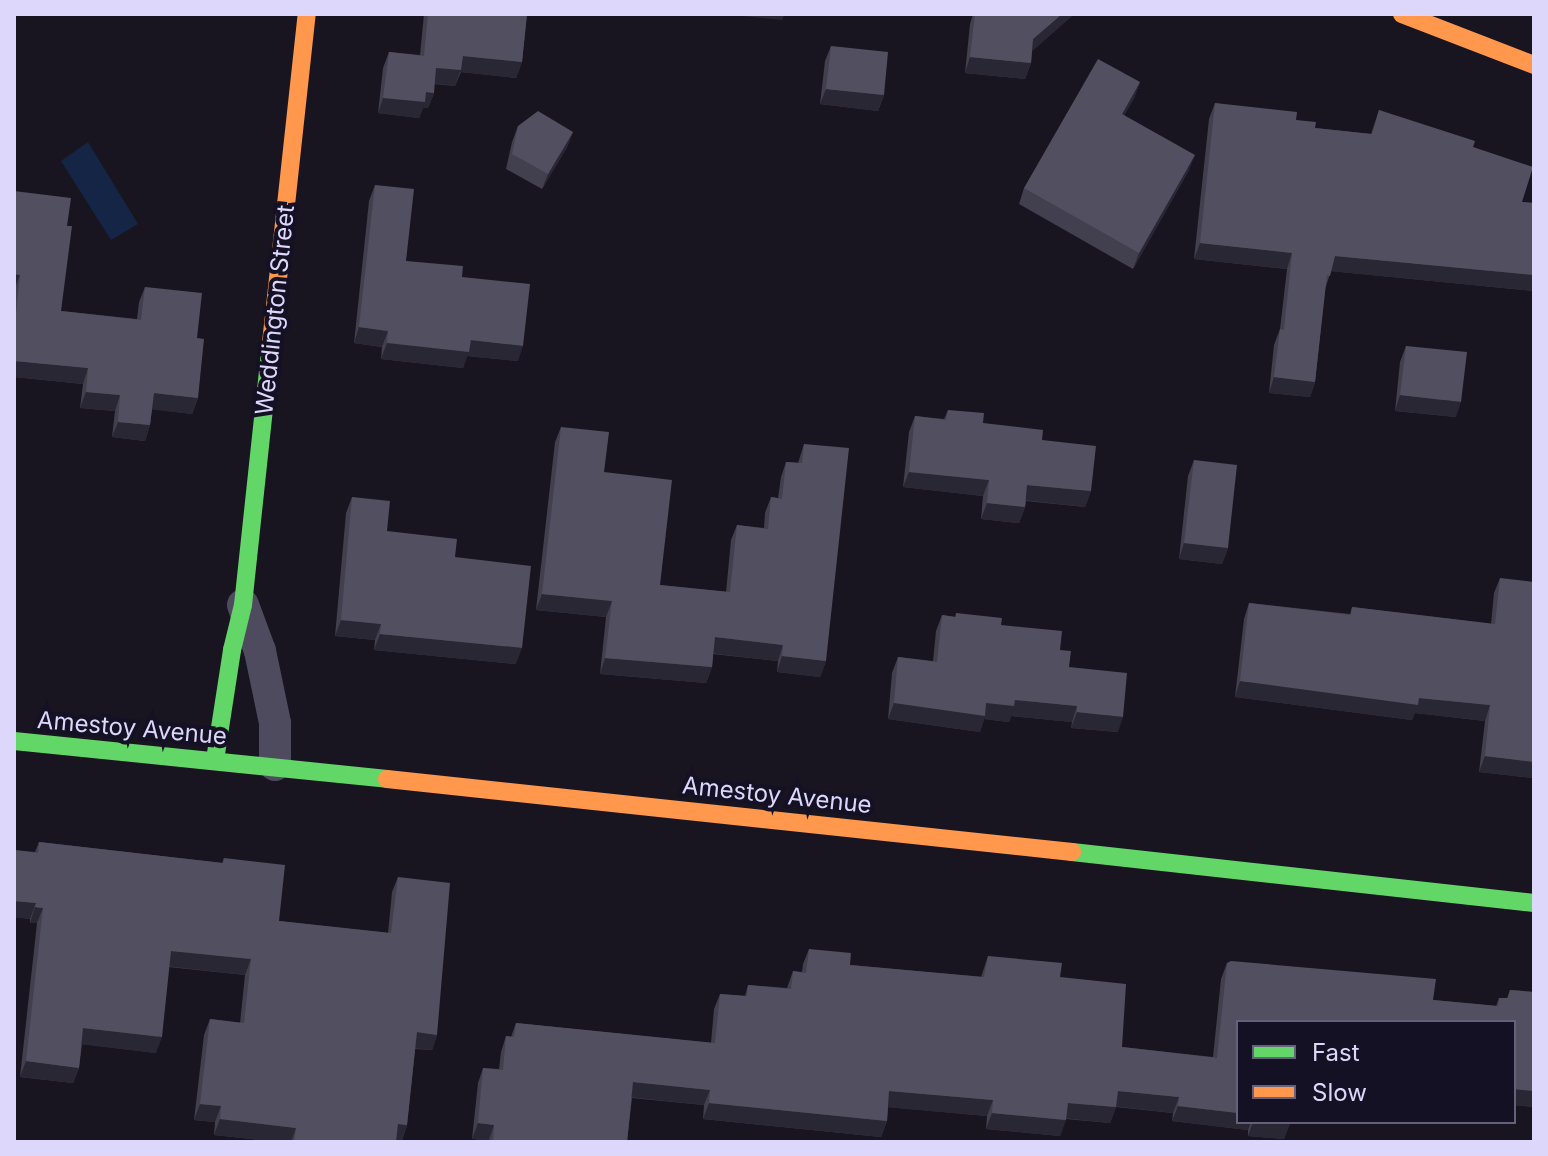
<!DOCTYPE html>
<style>
body{margin:0}
#map{position:relative;width:1548px;height:1156px;overflow:hidden;background:#181520;font-family:Inter,sans-serif}
div>[style]{position:absolute}
.water>*{inset:0;background:#152545}
.street>*{height:32px;margin:-16px;padding:0 16px;transform-origin:16px;border-radius:16px;background:#4e4b5f}
.fast>*{height:18px;margin:-9px;padding:0 9px;transform-origin:9px;border-radius:9px;background:#63d668}
.slow>*{height:18px;margin:-9px;padding:0 9px;transform-origin:9px;border-radius:9px;background:#ff974d}
.wall>*{inset:0;background:#423f4f}
.shaded-wall>*{inset:0;background:#2a2734}
.building>*{inset:0;background:#524f61}
span{translate:-50% -50%;white-space:nowrap;text-align:center;line-height:1.15;-webkit-text-stroke:8px #151124;paint-order:stroke}
.street-label{font-size:24px;color:#ddd8fb}
.frame{position:absolute;inset:0;border:16px solid #ddd8fb;pointer-events:none}
.legend{position:absolute;left:1236px;top:1020px;width:280px;height:104px;box-sizing:border-box;background:#151124;border:2px solid #65617a;margin:0;padding:10px 14px;list-style:none;font-size:24px;color:#ddd8fb}
.legend li{display:flex;align-items:center;gap:16px;height:40px}
.legend b{width:40px;border:2px solid #65617a}
</style>
<div id="map">
<div class="water">
<div style="clip-path:polygon(88px 142px,138px 224px,111px 240px,61px 161px)"></div>
</div>
<div class="street">
<div style="left:243px;top:605px;width:49px;rotate:69.7deg"></div>
<div style="left:260px;top:651px;width:74px;rotate:78.2deg"></div>
<div style="left:275px;top:723px;width:42px;rotate:90deg"></div>
</div>
<div class="fast">
<div style="left:14px;top:741px;width:375px;rotate:5.8deg"></div>
<div style="left:215px;top:760px;width:111px;rotate:-81.2deg"></div>
<div style="left:232px;top:650px;width:46px;rotate:-76.3deg"></div>
<div style="left:243px;top:605px;width:254px;rotate:-83.9deg"></div>
<div style="left:1072px;top:852px;width:465px;rotate:6.3deg"></div>
</div>
<div class="slow">
<div style="left:1402px;top:14px;width:142px;rotate:21.1deg"></div>
<div style="left:270px;top:352px;width:340px;rotate:-83.8deg"></div>
<div style="left:387px;top:779px;width:689px;rotate:6.08deg"></div>
</div>
<div class="wall">
<div style="clip-path:polygon(424px 14px,527px 14px,522px 62px,516px 78px,461px 72px,455px 86px,434px 84px,434px 93px,428px 108px,423px 108px,419px 118px,378px 113px,383px 68px,389px 52px,420px 55px)"></div>
<div style="clip-path:polygon(973px 14px,1074px 14px,1032px 51px,1031px 63px,1025px 79px,965px 73px,970px 24px)"></div>
<div style="clip-path:polygon(831px 46px,884px 95px,878px 111px,820px 104px,825px 61px)"></div>
<div style="clip-path:polygon(1140px 82px,1134px 98px,1124px 115px,1189px 170px,1133px 269px,1019px 204px,1024px 188px)"></div>
<div style="clip-path:polygon(1215px 103px,1296px 120px,1315px 128px,1371px 134px,1379px 110px,1473px 147px,1522px 202px,1534px 203px,1534px 291px,1331px 271px,1325px 289px,1315px 382px,1310px 397px,1269px 393px,1274px 345px,1280px 329px,1287px 269px,1194px 259px,1209px 119px)"></div>
<div style="clip-path:polygon(518px 126px,573px 132px,567px 147px,542px 189px,506px 169px,512px 142px)"></div>
<div style="clip-path:polygon(375px 185px,406px 261px,462px 277px,518px 361px,467px 356px,463px 368px,381px 359px,382px 347px,354px 343px,369px 201px)"></div>
<div style="clip-path:polygon(14px 191px,67px 226px,61px 311px,137px 319px,139px 302px,145px 287px,197px 338px,198px 398px,192px 414px,152px 409px,150px 425px,145px 441px,112px 437px,115px 411px,80px 408px,83px 384px,14px 377px)"></div>
<div style="clip-path:polygon(1406px 346px,1456px 417px,1395px 411px,1400px 362px)"></div>
<div style="clip-path:polygon(948px 410px,983px 423px,1042px 440px,1091px 491px,1085px 507px,1026px 501px,1025px 507px,1019px 523px,981px 519px,983px 496px,903px 487px,909px 432px,915px 416px,944px 419px)"></div>
<div style="clip-path:polygon(561px 427px,604px 472px,660px 585px,726px 592px,731px 540px,737px 525px,764px 528px,765px 513px,771px 497px,778px 498px,781px 477px,786px 462px,798px 463px,804px 444px,826px 661px,820px 677px,777px 672px,778px 661px,713px 654px,712px 667px,706px 683px,600px 674px,606px 617px,536px 610px,555px 442px)"></div>
<div style="clip-path:polygon(1194px 460px,1228px 548px,1222px 564px,1179px 559px,1188px 476px)"></div>
<div style="clip-path:polygon(352px 497px,387px 531px,455px 557px,516px 664px,374px 650px,375px 640px,335px 636px,346px 513px)"></div>
<div style="clip-path:polygon(1500px 578px,1532px 610px,1534px 610px,1534px 778px,1479px 772px,1485px 721px,1415px 713px,1412px 720px,1235px 697px,1244px 619px,1249px 603px,1350px 614px,1352px 607px,1491px 624px,1494px 593px)"></div>
<div style="clip-path:polygon(956px 613px,1001px 625px,1060px 650px,1069px 667px,1118px 732px,1071px 728px,1072px 722px,1011px 716px,1009px 722px,984px 719px,980px 732px,888px 719px,892px 673px,898px 657px,933px 661px,936px 631px,942px 615px,955px 617px)"></div>
<div style="clip-path:polygon(39px 842px,222px 863px,224px 858px,279px 921px,388px 933px,392px 892px,398px 877px,437px 1035px,432px 1050px,415px 1049px,407px 1125px,402px 1141px,396px 1140px,396px 1142px,279px 1142px,214px 1135px,215px 1122px,194px 1120px,204px 1035px,210px 1019px,240px 1023px,245px 975px,169px 967px,156px 1053px,82px 1044px,79px 1068px,73px 1083px,20px 1077px,37px 923px,30px 923px,30px 919px,14px 917px,14px 850px,35px 852px)"></div>
<div style="clip-path:polygon(809px 949px,850px 965px,981px 977px,988px 956px,1060px 977px,1122px 1047px,1213px 1057px,1221px 979px,1227px 963px,1433px 1000px,1496px 1006px,1499px 998px,1507px 998px,1510px 990px,1534px 992px,1534px 1107px,1514px 1105px,1514px 1022px,1238px 1022px,1238px 1122px,1290px 1122px,1284px 1139px,1248px 1136px,1248px 1130px,1172px 1121px,1173px 1113px,1116px 1107px,1110px 1123px,1066px 1119px,1060px 1136px,986px 1129px,987px 1116px,888px 1107px,887px 1121px,881px 1137px,703px 1119px,704px 1105px,632px 1098px,627px 1142px,488px 1142px,489px 1140px,472px 1139px,478px 1083px,483px 1068px,499px 1069px,501px 1052px,506px 1036px,511px 1037px,516px 1023px,711px 1043px,714px 1009px,720px 994px,745px 996px,748px 985px,787px 988px,793px 971px,802px 972px,803px 964px)"></div>
</div>
<div class="shaded-wall">
<div style="clip-path:polygon(733px 14px,785px 14px,782px 20px,733px 15px)"></div>
<div style="clip-path:polygon(1062px 14px,1074px 14px,1028px 55px,1033px 39px)"></div>
<div style="clip-path:polygon(463px 56px,522px 62px,516px 78px,460px 72px,455px 86px,430px 83px,436px 68px)"></div>
<div style="clip-path:polygon(970px 57px,1031px 63px,1025px 79px,965px 73px)"></div>
<div style="clip-path:polygon(1140px 82px,1134px 98px,1116px 130px,1122px 114px)"></div>
<div style="clip-path:polygon(826px 89px,884px 95px,878px 111px,820px 104px)"></div>
<div style="clip-path:polygon(426px 92px,434px 93px,428px 108px,423px 108px,419px 118px,378px 113px,383px 98px)"></div>
<div style="clip-path:polygon(573px 132px,567px 147px,542px 189px,548px 174px)"></div>
<div style="clip-path:polygon(1195px 155px,1189px 170px,1133px 269px,1139px 253px)"></div>
<div style="clip-path:polygon(1200px 243px,1292px 253px,1287px 269px,1194px 259px)"></div>
<div style="clip-path:polygon(1335px 256px,1534px 275px,1534px 291px,1329px 271px)"></div>
<div style="clip-path:polygon(14px 274px,20px 275px,14px 291px)"></div>
<div style="clip-path:polygon(359px 327px,388px 331px,382px 347px,354px 343px)"></div>
<div style="clip-path:polygon(471px 340px,523px 346px,518px 361px,467px 356px,463px 368px,381px 359px,387px 343px)"></div>
<div style="clip-path:polygon(14px 361px,88px 368px,83px 384px,14px 377px)"></div>
<div style="clip-path:polygon(1274px 377px,1315px 382px,1310px 397px,1269px 393px)"></div>
<div style="clip-path:polygon(86px 392px,120px 395px,115px 411px,80px 408px)"></div>
<div style="clip-path:polygon(154px 393px,198px 398px,192px 414px,148px 409px)"></div>
<div style="clip-path:polygon(1400px 395px,1461px 402px,1456px 417px,1395px 411px)"></div>
<div style="clip-path:polygon(118px 422px,150px 425px,145px 441px,112px 437px)"></div>
<div style="clip-path:polygon(909px 472px,989px 480px,983px 496px,903px 487px)"></div>
<div style="clip-path:polygon(1027px 485px,1091px 491px,1085px 507px,1022px 500px)"></div>
<div style="clip-path:polygon(987px 503px,1025px 507px,1019px 523px,981px 519px)"></div>
<div style="clip-path:polygon(1184px 543px,1228px 548px,1222px 564px,1179px 559px)"></div>
<div style="clip-path:polygon(542px 594px,612px 601px,606px 617px,536px 610px)"></div>
<div style="clip-path:polygon(341px 620px,381px 624px,375px 640px,335px 636px)"></div>
<div style="clip-path:polygon(380px 634px,522px 648px,516px 664px,374px 650px)"></div>
<div style="clip-path:polygon(715px 637px,783px 645px,778px 661px,709px 653px)"></div>
<div style="clip-path:polygon(782px 656px,826px 661px,820px 677px,777px 672px)"></div>
<div style="clip-path:polygon(605px 658px,712px 667px,706px 683px,600px 674px)"></div>
<div style="clip-path:polygon(1240px 681px,1419px 698px,1490px 705px,1485px 721px,1415px 713px,1412px 720px,1235px 697px)"></div>
<div style="clip-path:polygon(1015px 700px,1077px 706px,1072px 722px,1011px 716px,1009px 722px,984px 719px,980px 732px,888px 719px,894px 703px,986px 703px)"></div>
<div style="clip-path:polygon(1077px 712px,1123px 717px,1118px 732px,1071px 728px)"></div>
<div style="clip-path:polygon(1485px 756px,1534px 762px,1534px 778px,1479px 772px)"></div>
<div style="clip-path:polygon(14px 901px,36px 903px,30px 919px,14px 917px)"></div>
<div style="clip-path:polygon(35px 907px,43px 908px,37px 923px,30px 923px)"></div>
<div style="clip-path:polygon(171px 951px,251px 959px,245px 975px,165px 966px)"></div>
<div style="clip-path:polygon(83px 1028px,162px 1037px,156px 1053px,78px 1044px)"></div>
<div style="clip-path:polygon(417px 1032px,437px 1035px,432px 1050px,411px 1048px)"></div>
<div style="clip-path:polygon(26px 1061px,79px 1068px,73px 1083px,20px 1077px)"></div>
<div style="clip-path:polygon(633px 1082px,710px 1090px,704px 1105px,628px 1097px)"></div>
<div style="clip-path:polygon(1514px 1089px,1534px 1091px,1534px 1107px,1514px 1105px)"></div>
<div style="clip-path:polygon(889px 1091px,993px 1100px,987px 1116px,883px 1107px)"></div>
<div style="clip-path:polygon(1118px 1091px,1179px 1097px,1173px 1113px,1112px 1106px)"></div>
<div style="clip-path:polygon(709px 1103px,887px 1121px,881px 1137px,703px 1119px)"></div>
<div style="clip-path:polygon(1068px 1103px,1116px 1107px,1110px 1123px,1062px 1118px)"></div>
<div style="clip-path:polygon(200px 1104px,221px 1106px,215px 1122px,194px 1120px)"></div>
<div style="clip-path:polygon(1178px 1106px,1238px 1113px,1238px 1122px,1251px 1122px,1248px 1130px,1172px 1121px)"></div>
<div style="clip-path:polygon(992px 1113px,1066px 1120px,1060px 1136px,986px 1129px)"></div>
<div style="clip-path:polygon(220px 1119px,296px 1128px,291px 1142px,279px 1142px,214px 1135px)"></div>
<div style="clip-path:polygon(1253px 1122px,1272px 1122px,1290px 1124px,1284px 1139px,1248px 1136px)"></div>
<div style="clip-path:polygon(478px 1123px,494px 1125px,489px 1140px,472px 1139px)"></div>
<div style="clip-path:polygon(398px 1124px,407px 1125px,402px 1141px,392px 1140px)"></div>
</div>
<div class="building">
<div style="clip-path:polygon(428px 14px,527px 14px,522px 62px,463px 56px,461px 70px,436px 68px,434px 93px,426px 92px,425px 102px,383px 98px,389px 52px,424px 56px)"></div>
<div style="clip-path:polygon(975px 14px,1062px 14px,1033px 39px,1031px 63px,970px 57px)"></div>
<div style="clip-path:polygon(831px 46px,888px 52px,884px 95px,826px 89px)"></div>
<div style="clip-path:polygon(1098px 59px,1140px 82px,1122px 114px,1195px 155px,1139px 253px,1024px 188px)"></div>
<div style="clip-path:polygon(1215px 103px,1297px 112px,1296px 120px,1316px 122px,1315px 128px,1372px 134px,1379px 110px,1475px 141px,1473px 147px,1533px 167px,1522px 202px,1534px 203px,1534px 275px,1335px 256px,1330px 276px,1327px 275px,1315px 382px,1274px 377px,1280px 329px,1284px 330px,1292px 253px,1200px 243px)"></div>
<div style="clip-path:polygon(538px 111px,573px 132px,548px 174px,512px 154px,518px 126px)"></div>
<div style="clip-path:polygon(375px 185px,414px 189px,406px 261px,463px 266px,462px 277px,530px 284px,523px 346px,471px 340px,469px 352px,387px 343px,388px 331px,359px 327px)"></div>
<div style="clip-path:polygon(14px 191px,71px 198px,67px 226px,72px 226px,61px 311px,141px 320px,145px 287px,202px 293px,197px 338px,204px 339px,198px 398px,154px 393px,150px 425px,118px 422px,120px 395px,86px 392px,88px 368px,14px 361px,14px 333px,20px 275px,14px 274px)"></div>
<div style="clip-path:polygon(1406px 346px,1467px 352px,1461px 402px,1400px 395px)"></div>
<div style="clip-path:polygon(948px 410px,984px 413px,983px 423px,1043px 430px,1042px 440px,1096px 446px,1091px 491px,1027px 485px,1025px 507px,987px 503px,989px 480px,909px 472px,915px 416px,946px 420px)"></div>
<div style="clip-path:polygon(561px 427px,609px 432px,604px 472px,672px 480px,660px 585px,730px 592px,737px 525px,768px 529px,771px 497px,782px 499px,786px 462px,802px 463px,804px 444px,849px 448px,826px 661px,782px 656px,783px 645px,715px 637px,712px 667px,605px 658px,612px 601px,542px 594px)"></div>
<div style="clip-path:polygon(1194px 460px,1237px 465px,1228px 548px,1184px 543px)"></div>
<div style="clip-path:polygon(352px 497px,390px 501px,387px 531px,457px 539px,455px 557px,531px 566px,522px 648px,380px 634px,381px 624px,341px 620px)"></div>
<div style="clip-path:polygon(1500px 578px,1534px 582px,1532px 610px,1534px 610px,1534px 762px,1485px 756px,1490px 705px,1419px 698px,1418px 705px,1240px 681px,1249px 603px,1351px 615px,1352px 607px,1495px 624px)"></div>
<div style="clip-path:polygon(956px 613px,1002px 618px,1001px 625px,1062px 631px,1060px 650px,1071px 651px,1069px 667px,1127px 673px,1123px 717px,1077px 712px,1077px 706px,1015px 700px,1014px 706px,986px 703px,985px 716px,894px 703px,898px 657px,937px 662px,942px 615px,956px 617px)"></div>
<div style="clip-path:polygon(39px 842px,223px 863px,224px 858px,285px 865px,279px 921px,391px 933px,398px 877px,450px 883px,437px 1035px,417px 1032px,407px 1125px,398px 1124px,396px 1142px,294px 1142px,296px 1128px,220px 1119px,221px 1106px,200px 1104px,210px 1019px,244px 1023px,251px 959px,171px 951px,162px 1037px,83px 1028px,79px 1068px,26px 1061px,43px 908px,35px 907px,36px 903px,14px 901px,14px 850px,38px 853px)"></div>
<div style="clip-path:polygon(809px 949px,851px 953px,850px 965px,984px 977px,988px 956px,1062px 963px,1060px 977px,1126px 984px,1122px 1047px,1217px 1058px,1227px 963px,1231px 961px,1436px 979px,1433px 1000px,1498px 1006px,1499px 998px,1508px 998px,1510px 990px,1534px 992px,1534px 1091px,1514px 1089px,1514px 1022px,1238px 1022px,1238px 1113px,1178px 1106px,1179px 1097px,1118px 1091px,1116px 1107px,1068px 1103px,1066px 1120px,992px 1113px,993px 1100px,889px 1091px,887px 1121px,709px 1103px,710px 1090px,633px 1082px,627px 1142px,493px 1142px,494px 1125px,478px 1123px,483px 1068px,503px 1070px,506px 1036px,514px 1037px,516px 1023px,715px 1043px,720px 994px,747px 996px,748px 985px,791px 989px,793px 971px,806px 973px)"></div>
</div>
<div class="street-label">
<span style="left:275px;top:310px;rotate:-84deg">Weddington Street</span>
<span style="left:132px;top:728px;rotate:5deg">Amestoy Avenue</span>
<span style="left:777px;top:795px;rotate:6deg">Amestoy Avenue</span>
</div>
<div class="frame"></div>
<ul class="legend">
<li><b style="height:10px;background:#63d668"></b>Fast</li>
<li><b style="height:10px;background:#ff974d"></b>Slow</li>
</ul>
</div>
